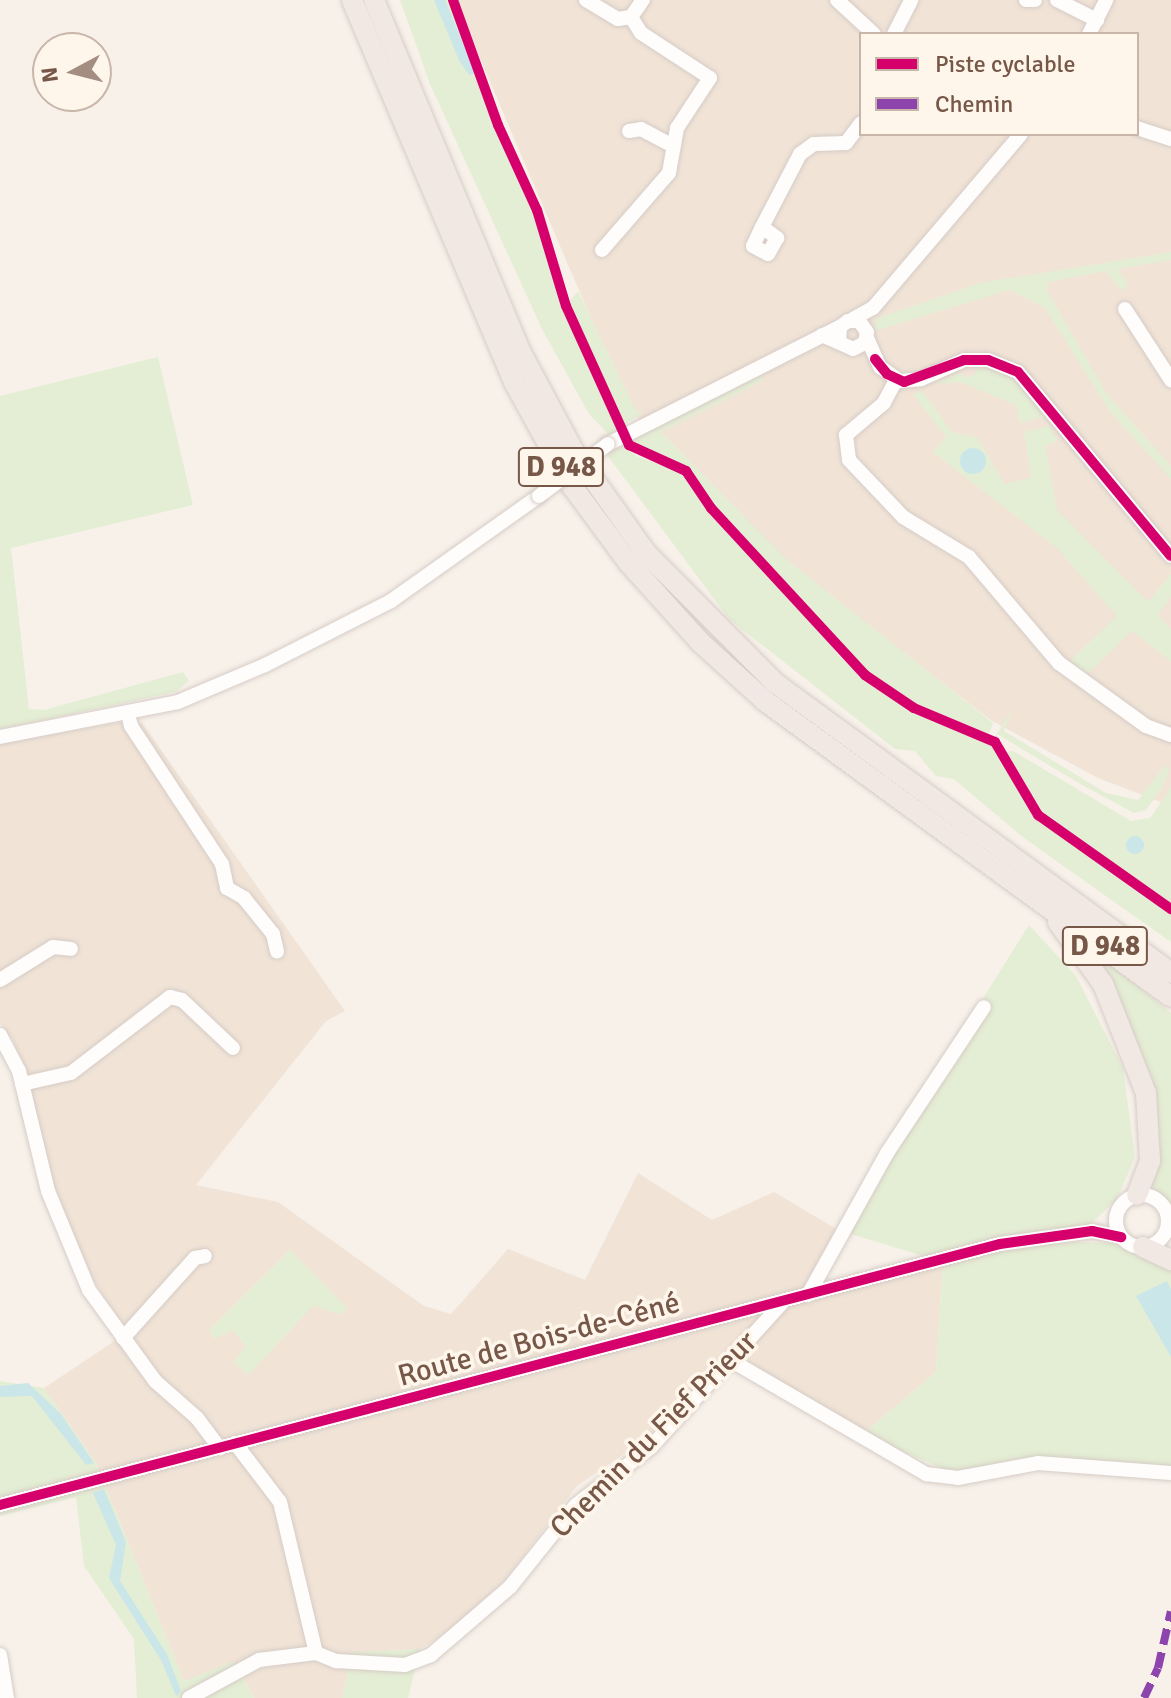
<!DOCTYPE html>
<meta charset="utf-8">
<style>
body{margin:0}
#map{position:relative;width:1171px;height:1698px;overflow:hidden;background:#f7f1ea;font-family:Signika,sans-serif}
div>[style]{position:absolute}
.residential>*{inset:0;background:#f1e4d7}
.green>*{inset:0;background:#e4eed4}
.water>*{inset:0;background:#cae6e8}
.round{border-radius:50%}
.roads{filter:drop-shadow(0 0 2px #d6ccc6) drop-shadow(0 0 2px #d6ccc6)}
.minor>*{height:14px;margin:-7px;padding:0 7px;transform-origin:7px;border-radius:7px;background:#fefdfc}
.minor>.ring{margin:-7px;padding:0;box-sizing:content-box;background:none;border:14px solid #fefdfc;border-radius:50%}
.highway>*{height:20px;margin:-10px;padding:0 10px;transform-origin:10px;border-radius:10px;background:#f1e8e4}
.bridges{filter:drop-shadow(0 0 2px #d6ccc6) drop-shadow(0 0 2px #d6ccc6)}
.minor-bridge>*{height:14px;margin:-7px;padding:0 7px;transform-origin:7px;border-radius:7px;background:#fefdfc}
.quiet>*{height:8px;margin-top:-4px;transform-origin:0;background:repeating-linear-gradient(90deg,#8e44ad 0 16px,transparent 0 24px)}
.cycleway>*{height:10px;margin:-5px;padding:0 5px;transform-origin:5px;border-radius:5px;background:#d6006c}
span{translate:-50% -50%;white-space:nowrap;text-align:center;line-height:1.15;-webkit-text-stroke:7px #fff6eb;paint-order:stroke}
.shield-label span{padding:2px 6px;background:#fff6eb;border:2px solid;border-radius:6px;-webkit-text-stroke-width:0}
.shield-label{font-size:28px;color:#775748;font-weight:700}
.street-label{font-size:30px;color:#775748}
.legend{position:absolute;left:859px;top:32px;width:280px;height:104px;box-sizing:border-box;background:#fff6eb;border:2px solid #c9b6aa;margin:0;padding:10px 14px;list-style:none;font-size:24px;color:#775748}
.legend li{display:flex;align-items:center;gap:16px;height:40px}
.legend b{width:40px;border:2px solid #c9b6aa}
.north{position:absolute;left:32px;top:32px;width:80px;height:80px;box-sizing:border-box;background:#fff6eb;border:2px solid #c9b6aa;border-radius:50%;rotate:263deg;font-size:22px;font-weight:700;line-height:32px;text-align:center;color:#775748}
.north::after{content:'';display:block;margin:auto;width:28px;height:36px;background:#a48d81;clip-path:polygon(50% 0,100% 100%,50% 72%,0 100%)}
</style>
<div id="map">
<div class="residential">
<div style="clip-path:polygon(evenodd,455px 0,1171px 0,1171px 806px,1098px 778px,992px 721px,791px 566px,631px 412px,455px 0,861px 34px,1137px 34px,1137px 134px,861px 134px,861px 34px)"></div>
<div style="clip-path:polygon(117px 723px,142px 723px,345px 1011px,326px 1021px,196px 1185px,278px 1202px,424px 1306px,451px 1314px,508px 1249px,585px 1280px,638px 1173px,712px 1220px,774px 1192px,838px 1230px,806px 1290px,943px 1261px,936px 1372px,863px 1434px,732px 1359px,641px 1442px,577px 1486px,505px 1580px,450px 1631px,420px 1649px,353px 1653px,342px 1698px,254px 1698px,242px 1675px,184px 1681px,96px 1463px,44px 1388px,128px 1332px,94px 1281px,60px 1207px,40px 1151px,26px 1074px,13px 1040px,0 1023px,0 743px)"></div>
</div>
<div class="green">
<div style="clip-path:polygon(400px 0,450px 0,496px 128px,534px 212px,571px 328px,619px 431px,609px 435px,589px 414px,542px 329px,430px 84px)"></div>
<div style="clip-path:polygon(1171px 252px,1171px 260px,1118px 269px,1129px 286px,1121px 290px,1106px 271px,1048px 282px,1047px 290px,1106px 393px,1171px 466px,1171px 479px,1110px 412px,1045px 308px,1009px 290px,875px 331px,875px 319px,980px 283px)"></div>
<div style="clip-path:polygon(578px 291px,636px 411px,643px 413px,622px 426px,569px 302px)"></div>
<div style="clip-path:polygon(158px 357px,193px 505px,11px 548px,29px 709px,44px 710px,183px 672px,189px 681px,175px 692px,0 729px,0 396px)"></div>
<div style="clip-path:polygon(976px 366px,1009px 375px,1027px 389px,1045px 417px,1020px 423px,1016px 405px,960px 382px,933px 384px,961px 372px,964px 377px,975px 375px)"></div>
<div style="clip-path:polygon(757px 372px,764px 380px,661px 432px,786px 559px,993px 723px,989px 734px,908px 700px,870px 674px,714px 507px,691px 472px,633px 446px,627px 438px)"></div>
<div style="clip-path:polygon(922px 391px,952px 432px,978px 438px,1004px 484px,1031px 478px,1024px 432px,1049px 426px,1058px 440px,1045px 447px,1057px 510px,1148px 602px,1171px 574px,1171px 597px,1158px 615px,1171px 629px,1171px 661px,1132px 631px,1086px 675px,1069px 662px,1117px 616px,1057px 548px,933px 452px,946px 437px,913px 394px)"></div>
<div style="clip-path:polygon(623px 440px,636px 456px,684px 473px,710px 510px,791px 593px,839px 656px,870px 683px,906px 707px,988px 741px,1002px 754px,1041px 823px,1171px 910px,1171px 942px,1024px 838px,954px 779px,936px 776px,915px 751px,895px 749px,729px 619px,608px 456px)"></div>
<div style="clip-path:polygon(1015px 704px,1004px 731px,1106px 793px,1138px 800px,1164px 766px,1170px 769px,1161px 790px,1146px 810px,1134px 813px,1082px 785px,997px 734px)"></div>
<div style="clip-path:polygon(1013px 751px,1131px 821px,1150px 818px,1171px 788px,1171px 905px,1046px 818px,1007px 752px)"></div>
<div style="clip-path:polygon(1029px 925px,1076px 976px,1123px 1068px,1135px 1157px,1117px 1199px,1072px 1242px,1112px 1243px,1171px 1269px,1171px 1476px,1067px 1460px,953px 1473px,863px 1434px,936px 1372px,943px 1262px,838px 1230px)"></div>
<div style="clip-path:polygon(1086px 945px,1171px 1013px,1171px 1206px,1151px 1185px,1156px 1145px)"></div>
<div style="clip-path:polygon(290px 1250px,348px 1309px,339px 1314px,313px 1306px,248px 1375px,233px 1362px,246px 1347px,233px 1330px,214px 1339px,209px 1330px)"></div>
<div style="clip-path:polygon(0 1381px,44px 1388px,96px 1463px,184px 1681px,234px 1661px,254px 1698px,137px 1698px,134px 1639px,84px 1566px,76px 1497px,0 1516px)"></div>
<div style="clip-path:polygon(420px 1649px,408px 1698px,342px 1698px,353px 1652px)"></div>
</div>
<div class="water">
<div style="clip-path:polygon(434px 0,445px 0,475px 73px,469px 75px,459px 60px)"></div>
<div class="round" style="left:960px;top:448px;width:26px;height:26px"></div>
<div class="round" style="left:1126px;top:836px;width:18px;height:18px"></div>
<div style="clip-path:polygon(1167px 1281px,1171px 1289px,1171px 1357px,1136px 1296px)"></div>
<div style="clip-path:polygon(28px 1383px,61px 1414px,94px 1463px,86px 1465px,32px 1396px,0 1397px,0 1386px)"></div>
<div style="clip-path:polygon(104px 1489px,126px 1542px,120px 1581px,167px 1654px,181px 1691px,176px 1696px,162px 1662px,109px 1578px,116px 1545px,93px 1493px)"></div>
</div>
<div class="roads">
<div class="minor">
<div style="left:586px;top:0;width:37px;rotate:31deg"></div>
<div style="left:618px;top:19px;width:13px;rotate:-9deg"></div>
<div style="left:631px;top:17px;width:21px;rotate:-55deg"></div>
<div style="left:837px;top:0;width:50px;rotate:42.6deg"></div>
<div style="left:1026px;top:0;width:9px"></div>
<div style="left:1057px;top:0;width:45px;rotate:26.6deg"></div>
<div style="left:894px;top:34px;width:38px;rotate:-63deg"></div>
<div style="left:1089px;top:34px;width:38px;rotate:-63deg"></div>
<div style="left:1137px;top:128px;width:36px;rotate:18deg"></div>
<div style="left:629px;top:131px;width:12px;rotate:-9deg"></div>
<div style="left:641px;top:129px;width:36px;rotate:28deg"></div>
<div style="left:762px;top:227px;width:19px;rotate:36deg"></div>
<div style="left:777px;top:238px;width:18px;rotate:119deg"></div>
<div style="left:768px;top:254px;width:17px;rotate:-152deg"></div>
<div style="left:753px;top:246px;width:21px;rotate:-65deg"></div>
<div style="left:762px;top:227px;width:82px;rotate:-62.5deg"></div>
<div style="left:800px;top:154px;width:17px;rotate:-36deg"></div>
<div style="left:814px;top:144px;width:32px;rotate:-2deg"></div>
<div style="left:846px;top:143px;width:25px;rotate:-53deg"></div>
<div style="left:602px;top:250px;width:102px;rotate:-49deg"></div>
<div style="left:669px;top:173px;width:46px;rotate:-79.9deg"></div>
<div style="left:677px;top:128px;width:60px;rotate:-56.6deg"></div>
<div style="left:710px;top:78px;width:82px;rotate:-146.9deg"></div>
<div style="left:641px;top:33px;width:19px;rotate:-122deg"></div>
<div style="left:1125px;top:309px;width:85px;rotate:57.1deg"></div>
<div style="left:851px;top:320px;width:25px;rotate:-29deg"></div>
<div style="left:873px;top:308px;width:228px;rotate:-49.6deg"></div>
<div style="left:822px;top:335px;width:34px;rotate:24deg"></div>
<div style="left:853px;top:349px;width:13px;rotate:-27deg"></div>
<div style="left:865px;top:343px;width:11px;rotate:-80deg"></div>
<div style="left:867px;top:332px;width:14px;rotate:-126deg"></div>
<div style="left:859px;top:321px;width:11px;rotate:180deg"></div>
<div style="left:848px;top:321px;width:10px;rotate:143deg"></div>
<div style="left:840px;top:327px;width:13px;rotate:94deg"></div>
<div style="left:867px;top:338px;width:32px;rotate:66deg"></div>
<div style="left:880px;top:367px;width:24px;rotate:35deg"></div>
<div style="left:900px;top:381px;width:21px;rotate:-5deg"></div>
<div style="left:921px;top:379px;width:47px;rotate:-23.8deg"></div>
<div style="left:964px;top:360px;width:24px"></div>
<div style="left:988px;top:360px;width:32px;rotate:22deg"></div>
<div style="left:1018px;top:372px;width:239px;rotate:50.3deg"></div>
<div style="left:896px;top:380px;width:26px;rotate:118deg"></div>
<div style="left:884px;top:403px;width:50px;rotate:139.9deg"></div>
<div style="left:846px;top:435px;width:25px;rotate:83deg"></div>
<div style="left:849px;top:460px;width:79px;rotate:46.5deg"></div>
<div style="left:903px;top:517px;width:77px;rotate:31.2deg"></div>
<div style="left:969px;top:557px;width:139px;rotate:49.7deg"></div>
<div style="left:1059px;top:663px;width:107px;rotate:35.9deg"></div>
<div style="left:1146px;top:726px;width:27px;rotate:20deg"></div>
<div style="left:608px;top:444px;width:260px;rotate:-26.8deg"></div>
<div style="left:128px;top:714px;width:12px;rotate:76deg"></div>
<div style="left:131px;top:726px;width:165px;rotate:56.6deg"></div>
<div style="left:222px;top:864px;width:25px;rotate:78deg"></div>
<div style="left:227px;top:888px;width:20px;rotate:30deg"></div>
<div style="left:244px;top:898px;width:46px;rotate:51.1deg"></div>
<div style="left:273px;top:934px;width:18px;rotate:77deg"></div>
<div style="left:0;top:737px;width:181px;rotate:-11.1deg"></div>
<div style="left:178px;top:702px;width:95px;rotate:-23deg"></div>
<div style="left:265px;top:665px;width:141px;rotate:-26.9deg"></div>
<div style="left:391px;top:601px;width:181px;rotate:-35.4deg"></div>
<div style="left:0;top:980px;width:62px;rotate:-31.9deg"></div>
<div style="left:53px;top:947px;width:18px;rotate:6deg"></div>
<div style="left:0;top:1035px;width:41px;rotate:62.2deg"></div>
<div style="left:19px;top:1071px;width:123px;rotate:76.4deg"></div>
<div style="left:48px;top:1191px;width:107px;rotate:67.5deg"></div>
<div style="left:89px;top:1290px;width:112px;rotate:54deg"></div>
<div style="left:155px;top:1381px;width:56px;rotate:41.4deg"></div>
<div style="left:197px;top:1418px;width:38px;rotate:53deg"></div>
<div style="left:22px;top:1084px;width:50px;rotate:-12.7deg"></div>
<div style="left:71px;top:1073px;width:125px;rotate:-37.5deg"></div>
<div style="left:170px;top:997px;width:12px;rotate:14deg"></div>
<div style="left:182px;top:1000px;width:70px;rotate:43.3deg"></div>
<div class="ring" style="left:1116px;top:1195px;width:38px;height:38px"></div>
<div style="left:808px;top:1295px;width:162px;rotate:-60.9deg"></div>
<div style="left:887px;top:1153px;width:175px;rotate:-56.4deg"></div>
<div style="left:123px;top:1338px;width:108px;rotate:-48deg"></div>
<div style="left:195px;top:1258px;width:10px;rotate:-11deg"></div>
<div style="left:732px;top:1361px;width:225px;rotate:30.2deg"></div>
<div style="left:926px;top:1474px;width:32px;rotate:7deg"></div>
<div style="left:958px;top:1478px;width:81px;rotate:-10.6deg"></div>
<div style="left:1038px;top:1463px;width:133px;rotate:4.3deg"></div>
<div style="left:235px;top:1443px;width:74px;rotate:52.7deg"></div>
<div style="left:280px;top:1502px;width:155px;rotate:76.6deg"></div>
<div style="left:0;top:1505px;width:1033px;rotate:-14.63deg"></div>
<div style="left:1000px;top:1244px;width:93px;rotate:-8deg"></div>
<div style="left:1092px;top:1231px;width:30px;rotate:12deg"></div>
<div style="left:0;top:1655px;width:44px;rotate:80.8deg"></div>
<div style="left:189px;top:1698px;width:80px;rotate:-28.5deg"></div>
<div style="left:259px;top:1660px;width:57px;rotate:-7deg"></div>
<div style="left:316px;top:1653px;width:22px;rotate:22deg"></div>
<div style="left:336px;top:1661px;width:69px;rotate:3.3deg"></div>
<div style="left:405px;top:1665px;width:28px;rotate:-21deg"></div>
<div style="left:431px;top:1655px;width:104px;rotate:-40.7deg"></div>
<div style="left:510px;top:1587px;width:105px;rotate:-51.2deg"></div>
<div style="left:576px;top:1505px;width:95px;rotate:-37.7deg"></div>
<div style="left:651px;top:1447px;width:196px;rotate:-47.7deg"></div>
</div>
<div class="highway">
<div style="left:352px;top:0;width:415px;rotate:67deg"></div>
<div style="left:514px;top:382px;width:114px;rotate:61.2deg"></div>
<div style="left:569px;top:482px;width:99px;rotate:53.6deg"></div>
<div style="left:628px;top:562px;width:108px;rotate:48deg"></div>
<div style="left:700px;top:642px;width:88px;rotate:42.2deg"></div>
<div style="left:765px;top:701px;width:502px;rotate:36.09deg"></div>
<div style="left:374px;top:0;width:378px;rotate:67.4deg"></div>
<div style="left:519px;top:349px;width:117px;rotate:61.9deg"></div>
<div style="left:574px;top:452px;width:124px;rotate:54.5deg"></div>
<div style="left:646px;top:553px;width:183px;rotate:45.2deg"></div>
<div style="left:775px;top:683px;width:491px;rotate:36.2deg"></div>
<div style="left:1058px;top:922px;width:77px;rotate:54deg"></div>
<div style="left:1103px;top:984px;width:117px;rotate:68.5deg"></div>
<div style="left:1146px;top:1093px;width:68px;rotate:86.6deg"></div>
<div style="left:1150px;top:1161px;width:36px;rotate:111deg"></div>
<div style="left:1143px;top:1247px;width:31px;rotate:25deg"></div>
</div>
</div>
<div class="bridges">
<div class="minor-bridge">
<div style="left:539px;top:496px;width:86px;rotate:-37deg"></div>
</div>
</div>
<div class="quiet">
<div style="left:1144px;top:1698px;width:33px;rotate:-65deg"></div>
<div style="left:1158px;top:1668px;width:58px;rotate:-77.2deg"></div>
</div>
<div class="cycleway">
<div style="left:453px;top:0;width:133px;rotate:70.2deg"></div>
<div style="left:498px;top:125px;width:94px;rotate:65.4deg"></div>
<div style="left:537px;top:210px;width:100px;rotate:73.2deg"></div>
<div style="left:566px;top:306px;width:153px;rotate:65.6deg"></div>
<div style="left:629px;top:445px;width:63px;rotate:24.5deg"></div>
<div style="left:686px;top:471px;width:45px;rotate:56deg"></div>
<div style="left:711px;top:508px;width:227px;rotate:47.3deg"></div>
<div style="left:865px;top:675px;width:59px;rotate:34deg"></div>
<div style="left:914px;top:708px;width:88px;rotate:22.8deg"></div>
<div style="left:995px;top:742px;width:85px;rotate:59.5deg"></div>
<div style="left:1038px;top:815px;width:163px;rotate:35.3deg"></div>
<div style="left:875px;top:359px;width:19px;rotate:51deg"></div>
<div style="left:887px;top:374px;width:19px;rotate:25deg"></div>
<div style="left:904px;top:382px;width:64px;rotate:-20.1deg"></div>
<div style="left:964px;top:360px;width:24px"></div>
<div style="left:988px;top:360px;width:32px;rotate:22deg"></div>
<div style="left:1018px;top:372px;width:239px;rotate:50.3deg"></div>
<div style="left:0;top:1505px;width:1033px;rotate:-14.63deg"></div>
<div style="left:1000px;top:1244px;width:93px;rotate:-8deg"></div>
<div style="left:1092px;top:1231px;width:30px;rotate:12deg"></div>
</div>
<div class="shield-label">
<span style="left:561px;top:467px">D 948</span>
<span style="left:1105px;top:946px">D 948</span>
</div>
<div class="street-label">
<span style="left:539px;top:1340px;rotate:-15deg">Route de Bois-de-Céné</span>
<span style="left:654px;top:1435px;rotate:-45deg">Chemin du Fief Prieur</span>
</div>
<ul class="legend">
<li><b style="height:10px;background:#d6006c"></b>Piste cyclable</li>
<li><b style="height:10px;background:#8e44ad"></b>Chemin</li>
</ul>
<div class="north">N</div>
</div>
